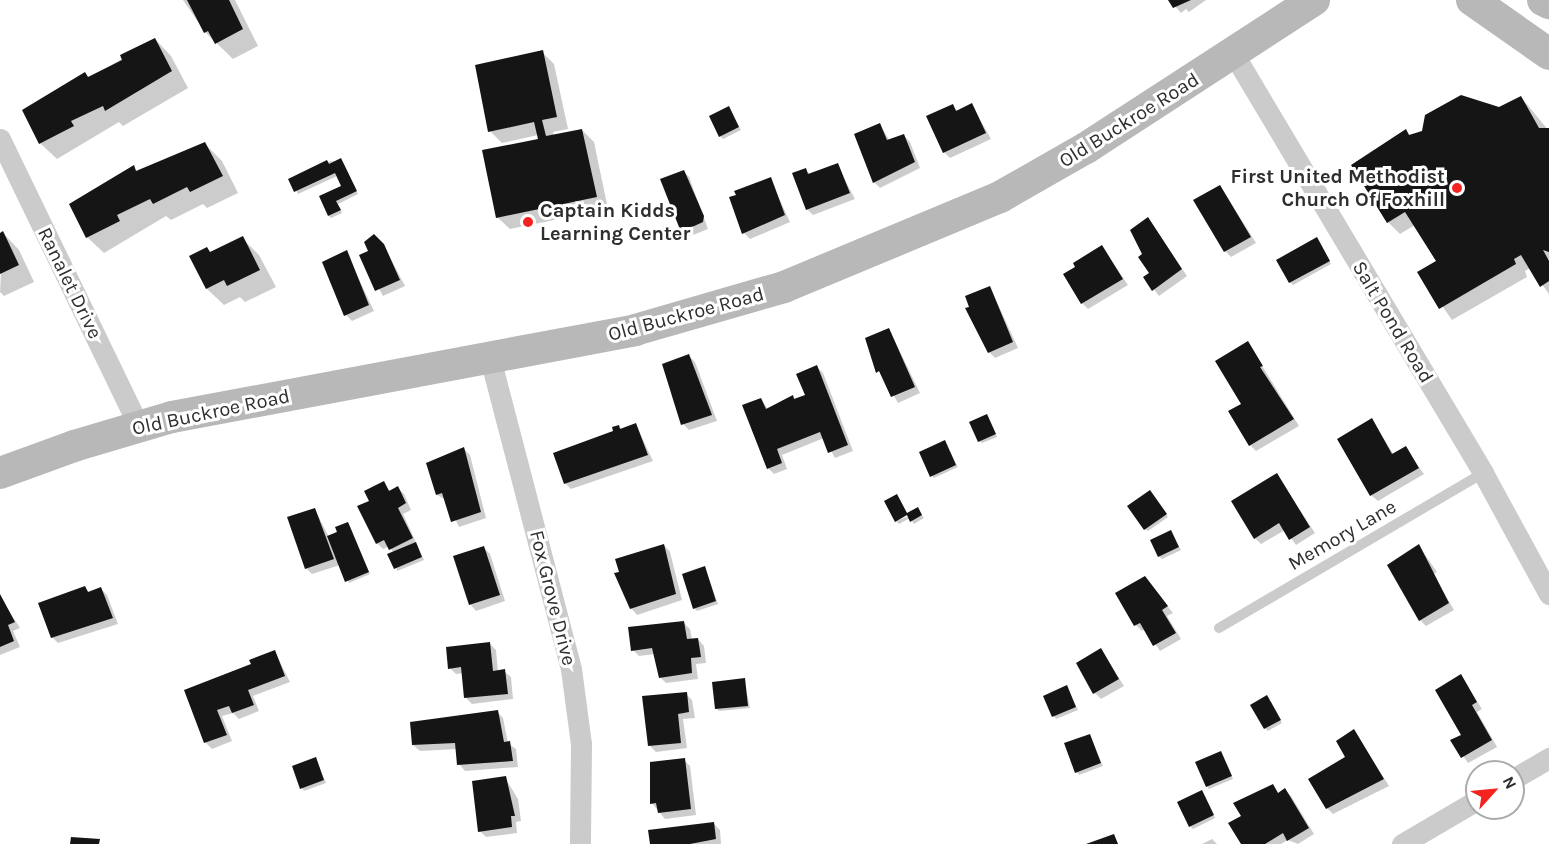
<!DOCTYPE html>
<style>
body{margin:0}
#map{position:relative;width:1549px;height:844px;overflow:hidden;background:#fff;font-family:Karla,sans-serif}
div>[style]{position:absolute}
.shadow>*{inset:0;background:#0003}
.building>*{inset:0;background:#151515}
.lane>*{height:10px;margin:-5px;padding:0 5px;transform-origin:5px;border-radius:5px;background:#cbcbcb}
.street>*{height:21px;margin:-10.5px;padding:0 10.5px;transform-origin:10.5px;border-radius:10.5px;background:#cbcbcb}
.secondary>*{height:32px;margin:-16px;padding:0 16px;transform-origin:16px;border-radius:16px;background:#b8b8b8}
.dots>*{width:16px;height:16px;translate:-50% -50%;box-sizing:border-box;border:3px solid #fff;border-radius:50%}
span{translate:-50% -50%;white-space:nowrap;text-align:center;line-height:1.15;-webkit-text-stroke:6px #fff;paint-order:stroke}
.street-label{font-size:20px;color:#2e2e2e}
.poi-label{font-size:20px;color:#2e2e2e;font-weight:700}
.right{translate:-100% -50%;text-align:right}
.left{translate:0 -50%;text-align:left}
.north{position:absolute;left:1465px;top:760px;width:60px;height:60px;box-sizing:border-box;background:#fff;border:2px solid #ababab;border-radius:50%;rotate:63deg;font-size:16px;font-weight:700;line-height:24px;text-align:center;color:#2e2e2e}
.north::after{content:'';display:block;margin:auto;width:21px;height:27px;background:#f42320;clip-path:polygon(50% 0,100% 100%,50% 72%,0 100%)}
</style>
<div id="map">
<div class="shadow">
<div style="clip-path:polygon(183px 0,235px 0,258px 46px,233px 59px,205px 32px)"></div>
<div style="clip-path:polygon(1170px 0,1206px 0,1189px 12px,1186px 9px,1181px 13px)"></div>
<div style="clip-path:polygon(155px 39px,171px 56px,188px 88px,123px 126px,119px 122px,57px 159px,40px 143px,85px 74px,90px 78px)"></div>
<div style="clip-path:polygon(542px 52px,554px 64px,568px 129px,553px 132px,554px 136px,582px 130px,594px 142px,608px 209px,510px 229px,497px 217px,539px 140px,538px 135px,502px 143px,490px 131px)"></div>
<div style="clip-path:polygon(1521px 97px,1549px 131px,1549px 294px,1530px 268px,1525px 271px,1527px 277px,1452px 320px,1419px 273px,1438px 261px,1415px 225px,1400px 234px,1388px 222px,1405px 131px,1411px 136px,1499px 109px)"></div>
<div style="clip-path:polygon(972px 105px,991px 139px,950px 158px,944px 152px,952px 106px,958px 111px)"></div>
<div style="clip-path:polygon(729px 108px,741px 130px,723px 139px,720px 136px)"></div>
<div style="clip-path:polygon(880px 125px,890px 141px,904px 136px,910px 142px,920px 168px,880px 188px,874px 182px)"></div>
<div style="clip-path:polygon(205px 144px,222px 161px,238px 193px,207px 208px,203px 204px,171px 220px,166px 216px,104px 253px,87px 237px,133px 167px,138px 172px)"></div>
<div style="clip-path:polygon(341px 160px,358px 194px,338px 204px,342px 213px,331px 218px,329px 216px,343px 186px,337px 176px,298px 194px,290px 179px,327px 162px)"></div>
<div style="clip-path:polygon(837px 165px,855px 199px,813px 215px,807px 209px,805px 169px,811px 175px)"></div>
<div style="clip-path:polygon(683px 171px,689px 177px,708px 229px,688px 237px,682px 231px)"></div>
<div style="clip-path:polygon(770px 179px,790px 222px,750px 239px,744px 233px)"></div>
<div style="clip-path:polygon(1220px 186px,1256px 243px,1231px 257px,1225px 251px)"></div>
<div style="clip-path:polygon(1148px 219px,1187px 276px,1159px 296px,1145px 278px,1151px 273px,1144px 254px)"></div>
<div style="clip-path:polygon(3px 233px,19px 250px,34px 282px,4px 296px,0 292px)"></div>
<div style="clip-path:polygon(242px 238px,259px 255px,276px 287px,245px 302px,240px 297px,224px 305px,207px 289px,191px 257px,211px 253px)"></div>
<div style="clip-path:polygon(1319px 242px,1331px 264px,1293px 285px,1290px 282px)"></div>
<div style="clip-path:polygon(383px 244px,405px 286px,383px 296px,361px 256px)"></div>
<div style="clip-path:polygon(1102px 247px,1128px 285px,1088px 309px,1082px 303px)"></div>
<div style="clip-path:polygon(346px 252px,374px 311px,352px 321px,346px 315px)"></div>
<div style="clip-path:polygon(990px 287px,1018px 348px,995px 358px,989px 352px)"></div>
<div style="clip-path:polygon(889px 329px,920px 393px,898px 403px,870px 354px)"></div>
<div style="clip-path:polygon(1248px 343px,1299px 426px,1256px 451px,1250px 445px)"></div>
<div style="clip-path:polygon(689px 356px,695px 362px,717px 421px,689px 430px,683px 424px)"></div>
<div style="clip-path:polygon(817px 367px,823px 373px,853px 451px,835px 458px,824px 438px,782px 455px,787px 469px,774px 474px,768px 468px,761px 399px,768px 409px,793px 397px,796px 400px,807px 396px)"></div>
<div style="clip-path:polygon(987px 416px,997px 437px,982px 443px,979px 441px)"></div>
<div style="clip-path:polygon(1372px 420px,1394px 455px,1405px 448px,1424px 474px,1378px 501px,1371px 495px)"></div>
<div style="clip-path:polygon(636px 425px,653px 461px,571px 489px,565px 483px,619px 426px,622px 430px)"></div>
<div style="clip-path:polygon(945px 442px,958px 467px,934px 478px,932px 476px)"></div>
<div style="clip-path:polygon(464px 449px,470px 455px,486px 518px,459px 527px,446px 500px,437px 495px,428px 464px)"></div>
<div style="clip-path:polygon(1277px 475px,1315px 533px,1296px 545px,1285px 530px,1261px 544px,1255px 538px)"></div>
<div style="clip-path:polygon(383px 483px,391px 492px,398px 488px,404px 494px,411px 510px,403px 514px,424px 560px,397px 571px,394px 553px,389px 546px,383px 549px,377px 543px,371px 501px)"></div>
<div style="clip-path:polygon(1152px 494px,1168px 517px,1148px 531px,1145px 529px)"></div>
<div style="clip-path:polygon(315px 510px,329px 537px,347px 524px,350px 526px,370px 574px,349px 583px,340px 565px,312px 574px,306px 568px)"></div>
<div style="clip-path:polygon(920px 512px,924px 518px,914px 524px,910px 518px,899px 524px,896px 521px)"></div>
<div style="clip-path:polygon(1171px 532px,1181px 550px,1162px 559px,1159px 556px)"></div>
<div style="clip-path:polygon(664px 545px,670px 552px,682px 600px,637px 615px,631px 608px)"></div>
<div style="clip-path:polygon(1419px 546px,1437px 572px,1433px 574px,1454px 610px,1426px 626px,1420px 620px)"></div>
<div style="clip-path:polygon(484px 548px,490px 554px,505px 601px,476px 611px,470px 604px)"></div>
<div style="clip-path:polygon(705px 568px,718px 604px,697px 611px,694px 608px)"></div>
<div style="clip-path:polygon(1145px 578px,1173px 613px,1167px 616px,1181px 639px,1160px 651px,1145px 629px,1142px 631px,1136px 625px)"></div>
<div style="clip-path:polygon(85px 588px,90px 593px,101px 589px,107px 595px,118px 624px,58px 643px,52px 637px)"></div>
<div style="clip-path:polygon(0 597px,20px 628px,13px 631px,20px 647px,0 655px)"></div>
<div style="clip-path:polygon(684px 623px,690px 629px,692px 640px,698px 639px,704px 646px,706px 663px,696px 664px,698px 679px,666px 683px,660px 677px,655px 654px,639px 656px,633px 650px)"></div>
<div style="clip-path:polygon(490px 644px,496px 650px,498px 672px,504px 671px,511px 677px,513px 699px,472px 704px,466px 698px,464px 673px,456px 674px,450px 668px)"></div>
<div style="clip-path:polygon(1101px 650px,1124px 686px,1101px 699px,1095px 693px)"></div>
<div style="clip-path:polygon(275px 652px,290px 682px,253px 696px,259px 711px,239px 719px,233px 713px,222px 716px,232px 741px,212px 749px,206px 743px,186px 691px,253px 665px)"></div>
<div style="clip-path:polygon(1461px 676px,1482px 709px,1477px 712px,1497px 747px,1468px 763px,1453px 741px,1463px 735px)"></div>
<div style="clip-path:polygon(744px 680px,750px 708px,719px 711px,716px 708px)"></div>
<div style="clip-path:polygon(1067px 687px,1078px 710px,1056px 719px,1054px 716px)"></div>
<div style="clip-path:polygon(686px 694px,692px 700px,695px 718px,683px 719px,687px 748px,656px 752px,650px 746px)"></div>
<div style="clip-path:polygon(1269px 700px,1282px 723px,1268px 731px,1265px 728px)"></div>
<div style="clip-path:polygon(497px 712px,503px 718px,508px 743px,516px 749px,518px 767px,465px 771px,459px 764px,457px 749px,420px 751px,413px 745px)"></div>
<div style="clip-path:polygon(1354px 731px,1389px 786px,1333px 814px,1327px 808px)"></div>
<div style="clip-path:polygon(1090px 736px,1103px 766px,1079px 775px,1077px 772px)"></div>
<div style="clip-path:polygon(1220px 753px,1233px 779px,1209px 789px,1207px 786px)"></div>
<div style="clip-path:polygon(316px 759px,326px 783px,304px 791px,302px 788px)"></div>
<div style="clip-path:polygon(684px 760px,690px 766px,696px 815px,665px 819px,652px 803px)"></div>
<div style="clip-path:polygon(505px 778px,518px 799px,521px 821px,516px 822px,517px 833px,486px 837px,480px 831px)"></div>
<div style="clip-path:polygon(1272px 786px,1279px 794px,1285px 790px,1291px 796px,1314px 834px,1298px 844px,1288px 840px,1281px 844px,1243px 844px)"></div>
<div style="clip-path:polygon(1202px 792px,1215px 818px,1193px 829px,1190px 826px)"></div>
<div style="clip-path:polygon(714px 824px,720px 830px,721px 844px,653px 844px)"></div>
<div style="clip-path:polygon(1212px 839px,1217px 844px,1202px 844px)"></div>
</div>
<div class="building">
<div style="clip-path:polygon(187px 0,229px 0,243px 29px,215px 44px,208px 31px,204px 33px)"></div>
<div style="clip-path:polygon(1168px 0,1191px 0,1173px 8px)"></div>
<div style="clip-path:polygon(155px 38px,172px 71px,105px 111px,103px 106px,71px 121px,74px 126px,39px 144px,22px 110px,85px 72px,88px 77px,122px 60px,120px 55px)"></div>
<div style="clip-path:polygon(543px 50px,557px 117px,542px 120px,546px 136px,582px 129px,597px 197px,496px 218px,482px 150px,538px 139px,534px 122px,488px 132px,475px 65px)"></div>
<div style="clip-path:polygon(1461px 95px,1499px 107px,1521px 96px,1539px 128px,1549px 128px,1549px 252px,1543px 250px,1549px 261px,1549px 281px,1540px 287px,1521px 255px,1514px 259px,1516px 264px,1439px 309px,1417px 272px,1436px 261px,1405px 212px,1387px 223px,1351px 165px,1406px 129px,1409px 135px,1422px 131px,1425px 115px)"></div>
<div style="clip-path:polygon(972px 103px,986px 133px,943px 153px,926px 116px,953px 104px,956px 111px)"></div>
<div style="clip-path:polygon(729px 106px,739px 127px,719px 137px,709px 116px)"></div>
<div style="clip-path:polygon(880px 123px,887px 140px,904px 134px,915px 162px,873px 183px,854px 134px)"></div>
<div style="clip-path:polygon(205px 142px,223px 176px,190px 192px,187px 187px,153px 204px,150px 199px,117px 215px,120px 221px,86px 238px,69px 204px,134px 165px,136px 171px)"></div>
<div style="clip-path:polygon(341px 158px,357px 191px,336px 201px,341px 210px,328px 216px,319px 196px,341px 186px,335px 173px,294px 192px,288px 179px,327px 160px,329px 164px)"></div>
<div style="clip-path:polygon(838px 163px,850px 193px,806px 210px,792px 173px,806px 168px,808px 174px)"></div>
<div style="clip-path:polygon(684px 170px,704px 216px,703px 222px,681px 232px,660px 179px)"></div>
<div style="clip-path:polygon(771px 177px,785px 215px,742px 234px,729px 197px,736px 195px,734px 191px)"></div>
<div style="clip-path:polygon(1220px 185px,1251px 237px,1224px 252px,1193px 200px)"></div>
<div style="clip-path:polygon(1148px 217px,1182px 269px,1152px 291px,1143px 277px,1149px 273px,1138px 257px,1142px 254px,1130px 230px)"></div>
<div style="clip-path:polygon(3px 231px,19px 265px,0 274px,0 233px)"></div>
<div style="clip-path:polygon(374px 234px,384px 244px,400px 280px,375px 291px,359px 255px,368px 251px,364px 242px)"></div>
<div style="clip-path:polygon(243px 236px,260px 270px,227px 286px,224px 280px,206px 289px,189px 256px,207px 247px,210px 252px)"></div>
<div style="clip-path:polygon(1317px 237px,1330px 261px,1289px 283px,1276px 260px)"></div>
<div style="clip-path:polygon(1102px 245px,1123px 279px,1081px 304px,1063px 274px,1075px 267px,1073px 263px)"></div>
<div style="clip-path:polygon(347px 250px,369px 305px,344px 316px,322px 262px)"></div>
<div style="clip-path:polygon(990px 286px,1013px 342px,988px 353px,965px 308px,969px 307px,965px 296px)"></div>
<div style="clip-path:polygon(889px 328px,915px 387px,891px 397px,879px 371px,876px 373px,865px 338px)"></div>
<div style="clip-path:polygon(1248px 341px,1263px 366px,1260px 367px,1294px 419px,1249px 446px,1228px 411px,1241px 404px,1215px 361px)"></div>
<div style="clip-path:polygon(689px 354px,712px 415px,681px 425px,662px 364px)"></div>
<div style="clip-path:polygon(817px 365px,848px 445px,828px 453px,820px 432px,777px 449px,782px 463px,767px 469px,742px 405px,761px 398px,766px 409px,793px 395px,794px 399px,805px 395px,796px 374px)"></div>
<div style="clip-path:polygon(987px 414px,996px 434px,978px 442px,969px 422px)"></div>
<div style="clip-path:polygon(1372px 418px,1392px 454px,1406px 446px,1419px 468px,1370px 496px,1337px 439px)"></div>
<div style="clip-path:polygon(636px 423px,648px 455px,564px 484px,553px 453px,613px 431px,612px 427px,619px 425px,620px 429px)"></div>
<div style="clip-path:polygon(945px 440px,956px 465px,930px 477px,919px 452px)"></div>
<div style="clip-path:polygon(464px 447px,481px 512px,451px 522px,442px 493px,436px 495px,426px 463px)"></div>
<div style="clip-path:polygon(1277px 473px,1310px 527px,1289px 540px,1279px 523px,1254px 539px,1231px 501px)"></div>
<div style="clip-path:polygon(384px 481px,389px 491px,398px 486px,406px 503px,398px 508px,413px 538px,389px 550px,384px 540px,376px 544px,357px 506px,369px 501px,364px 491px)"></div>
<div style="clip-path:polygon(1150px 490px,1167px 514px,1144px 530px,1127px 506px)"></div>
<div style="clip-path:polygon(897px 494px,907px 513px,918px 507px,922px 515px,910px 522px,907px 515px,895px 522px,884px 501px)"></div>
<div style="clip-path:polygon(315px 508px,334px 559px,305px 569px,287px 517px)"></div>
<div style="clip-path:polygon(348px 522px,369px 572px,345px 582px,327px 536px,337px 532px,335px 527px)"></div>
<div style="clip-path:polygon(1171px 530px,1179px 547px,1158px 557px,1150px 540px)"></div>
<div style="clip-path:polygon(416px 542px,422px 557px,394px 569px,387px 554px)"></div>
<div style="clip-path:polygon(664px 544px,676px 594px,630px 609px,614px 573px,619px 572px,615px 559px)"></div>
<div style="clip-path:polygon(1419px 544px,1449px 603px,1419px 621px,1387px 565px)"></div>
<div style="clip-path:polygon(484px 546px,500px 595px,469px 605px,453px 556px)"></div>
<div style="clip-path:polygon(705px 566px,716px 601px,693px 609px,682px 574px)"></div>
<div style="clip-path:polygon(1145px 576px,1168px 606px,1162px 610px,1176px 633px,1153px 646px,1140px 623px,1134px 626px,1115px 593px)"></div>
<div style="clip-path:polygon(85px 586px,88px 592px,101px 587px,113px 618px,51px 638px,38px 603px)"></div>
<div style="clip-path:polygon(0 594px,15px 622px,8px 625px,14px 641px,0 647px)"></div>
<div style="clip-path:polygon(684px 621px,687px 639px,698px 638px,701px 657px,691px 658px,692px 673px,659px 678px,652px 648px,631px 651px,628px 627px)"></div>
<div style="clip-path:polygon(490px 642px,493px 671px,505px 669px,508px 694px,464px 698px,461px 667px,448px 669px,446px 647px)"></div>
<div style="clip-path:polygon(1101px 648px,1119px 679px,1093px 694px,1076px 663px)"></div>
<div style="clip-path:polygon(275px 650px,285px 676px,248px 690px,254px 705px,232px 713px,229px 706px,217px 710px,227px 735px,204px 743px,184px 690px,251px 664px,249px 660px)"></div>
<div style="clip-path:polygon(1461px 674px,1477px 702px,1472px 705px,1492px 740px,1461px 758px,1450px 740px,1461px 735px,1435px 690px)"></div>
<div style="clip-path:polygon(745px 678px,748px 706px,715px 709px,712px 682px)"></div>
<div style="clip-path:polygon(1067px 685px,1076px 707px,1052px 717px,1043px 696px)"></div>
<div style="clip-path:polygon(687px 692px,689px 712px,678px 714px,681px 743px,648px 746px,642px 696px)"></div>
<div style="clip-path:polygon(1267px 695px,1281px 720px,1264px 729px,1250px 705px)"></div>
<div style="clip-path:polygon(498px 710px,504px 742px,510px 741px,513px 761px,457px 765px,455px 743px,412px 745px,410px 722px)"></div>
<div style="clip-path:polygon(1354px 729px,1384px 779px,1326px 809px,1308px 779px,1345px 757px,1336px 741px)"></div>
<div style="clip-path:polygon(1090px 734px,1101px 763px,1075px 773px,1064px 743px)"></div>
<div style="clip-path:polygon(1221px 751px,1232px 776px,1206px 787px,1195px 762px)"></div>
<div style="clip-path:polygon(316px 757px,324px 780px,300px 789px,292px 766px)"></div>
<div style="clip-path:polygon(685px 758px,691px 809px,658px 813px,656px 803px,650px 804px,650px 762px)"></div>
<div style="clip-path:polygon(506px 776px,515px 816px,511px 816px,512px 827px,478px 832px,472px 781px)"></div>
<div style="clip-path:polygon(1273px 784px,1278px 793px,1285px 788px,1309px 828px,1287px 841px,1283px 833px,1265px 844px,1241px 844px,1228px 823px,1241px 816px,1233px 803px)"></div>
<div style="clip-path:polygon(1202px 790px,1214px 815px,1189px 827px,1177px 802px)"></div>
<div style="clip-path:polygon(714px 822px,716px 839px,690px 844px,650px 844px,648px 830px)"></div>
<div style="clip-path:polygon(1114px 834px,1118px 844px,1086px 844px)"></div>
<div style="clip-path:polygon(71px 837px,100px 839px,99px 844px,70px 844px)"></div>
</div>
<div class="lane">
<div style="left:1219px;top:628px;width:306px;rotate:-30.4deg"></div>
</div>
<div class="street">
<div style="left:1233px;top:53px;width:489px;rotate:59.2deg"></div>
<div style="left:1483px;top:473px;width:138px;rotate:61.4deg"></div>
<div style="left:0;top:139px;width:319px;rotate:64.2deg"></div>
<div style="left:490px;top:358px;width:321px;rotate:75.4deg"></div>
<div style="left:571px;top:669px;width:76px;rotate:82.4deg"></div>
<div style="left:581px;top:744px;width:100px;rotate:90.6deg"></div>
<div style="left:1513px;top:779px;width:42px;rotate:-30.3deg"></div>
<div style="left:1402px;top:844px;width:87px;rotate:-30.4deg"></div>
</div>
<div class="secondary">
<div style="left:1472px;top:0;width:94px;rotate:35deg"></div>
<div style="left:1543px;top:0;width:7px;rotate:27deg"></div>
<div style="left:0;top:473px;width:79px;rotate:-20deg"></div>
<div style="left:74px;top:446px;width:102px;rotate:-16.5deg"></div>
<div style="left:172px;top:417px;width:471px;rotate:-10.6deg"></div>
<div style="left:635px;top:330px;width:155px;rotate:-16.1deg"></div>
<div style="left:784px;top:287px;width:234px;rotate:-22.6deg"></div>
<div style="left:1000px;top:197px;width:99px;rotate:-29.7deg"></div>
<div style="left:1086px;top:148px;width:272px;rotate:-33deg"></div>
</div>
<div class="dots">
<div style="left:1457px;top:188px;background:#f42320"></div>
<div style="left:528px;top:222px;background:#f42320"></div>
</div>
<div class="street-label">
<span style="left:1129px;top:120px;rotate:-32deg">Old Buckroe Road</span>
<span style="left:70px;top:283px;rotate:64deg">Ranalet Drive</span>
<span style="left:686px;top:314px;rotate:-15deg">Old Buckroe Road</span>
<span style="left:1393px;top:322px;rotate:59deg">Salt Pond Road</span>
<span style="left:211px;top:412px;rotate:-12deg">Old Buckroe Road</span>
<span style="left:1342px;top:535px;rotate:-30deg">Memory Lane</span>
<span style="left:553px;top:598px;rotate:76deg">Fox Grove Drive</span>
</div>
<div class="poi-label">
<span class="right" style="left:1445px;top:188px">First United Methodist<br>Church Of Foxhill</span>
<span class="left" style="left:540px;top:222px">Captain Kidds<br>Learning Center</span>
</div>
<div class="north">N</div>
</div>
